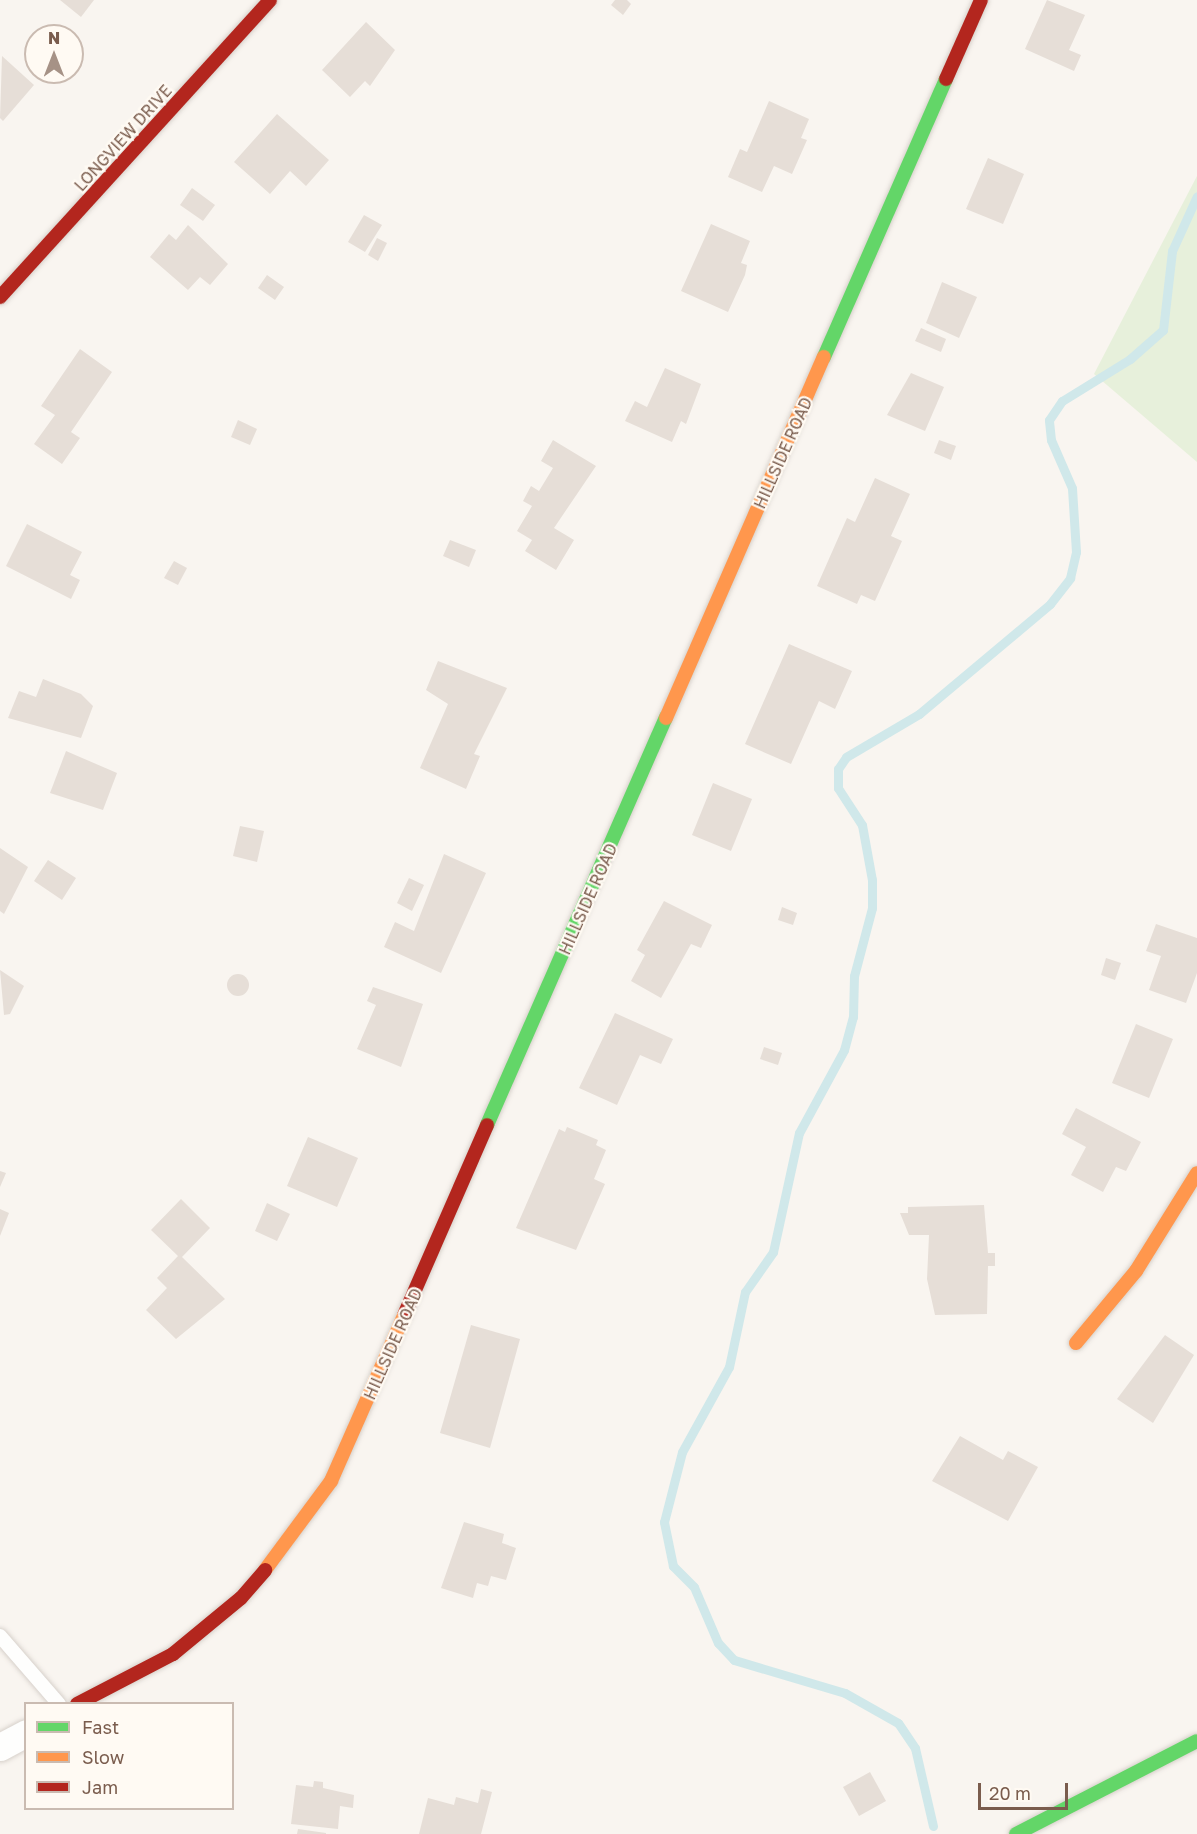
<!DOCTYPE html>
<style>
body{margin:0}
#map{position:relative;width:1197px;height:1834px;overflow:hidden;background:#f9f5f0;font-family:"Golos Text",sans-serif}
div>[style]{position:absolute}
.green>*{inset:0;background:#e7f0db}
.stream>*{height:9px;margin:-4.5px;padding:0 4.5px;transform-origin:4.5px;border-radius:4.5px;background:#d0e8ea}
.building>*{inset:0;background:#e6ded7}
.round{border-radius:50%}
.roads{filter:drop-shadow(0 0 2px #d7d1cb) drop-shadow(0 0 2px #d7d1cb)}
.lane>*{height:14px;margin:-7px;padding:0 7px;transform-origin:7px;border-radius:7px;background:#fefefd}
.street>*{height:27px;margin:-13.5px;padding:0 13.5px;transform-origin:13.5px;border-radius:13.5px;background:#fefefd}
.fast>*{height:14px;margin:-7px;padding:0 7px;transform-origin:7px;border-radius:7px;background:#63d668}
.slow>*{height:14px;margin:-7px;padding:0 7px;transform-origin:7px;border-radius:7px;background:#ff974d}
.jam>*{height:14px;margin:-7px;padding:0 7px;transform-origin:7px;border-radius:7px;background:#b3261e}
span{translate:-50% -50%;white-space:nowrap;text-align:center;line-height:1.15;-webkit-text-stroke:4.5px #fffaf3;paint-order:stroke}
.street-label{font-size:16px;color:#7a5c4d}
.legend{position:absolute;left:24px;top:1702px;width:210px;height:108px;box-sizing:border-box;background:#fffaf3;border:2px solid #cabbb1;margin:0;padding:8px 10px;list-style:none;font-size:18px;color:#7a5c4d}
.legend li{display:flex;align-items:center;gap:12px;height:30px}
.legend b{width:30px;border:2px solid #cabbb1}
.north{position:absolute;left:24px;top:24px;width:60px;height:60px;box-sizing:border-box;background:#fffaf3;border:2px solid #cabbb1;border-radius:50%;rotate:0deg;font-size:16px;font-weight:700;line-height:24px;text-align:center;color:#7a5c4d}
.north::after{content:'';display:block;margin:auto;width:21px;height:27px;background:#a69286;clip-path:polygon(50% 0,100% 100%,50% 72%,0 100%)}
.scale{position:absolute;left:978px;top:1783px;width:90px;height:27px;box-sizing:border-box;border:3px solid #7a5c4d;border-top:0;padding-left:8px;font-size:18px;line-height:21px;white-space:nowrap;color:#7a5c4d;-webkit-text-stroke:4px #fffaf3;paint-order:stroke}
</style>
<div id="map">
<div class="green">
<div style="clip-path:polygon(1197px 176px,1197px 462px,1094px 374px)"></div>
</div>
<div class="stream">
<div style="left:933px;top:1826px;width:80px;rotate:-103deg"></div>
<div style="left:915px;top:1748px;width:30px;rotate:-124deg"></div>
<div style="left:898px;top:1723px;width:61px;rotate:-150.5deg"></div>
<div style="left:845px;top:1693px;width:116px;rotate:-163.4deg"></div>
<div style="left:734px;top:1660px;width:23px;rotate:-133deg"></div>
<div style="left:718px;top:1643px;width:61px;rotate:-113.2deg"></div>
<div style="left:694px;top:1587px;width:30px;rotate:-135deg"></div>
<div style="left:673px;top:1566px;width:45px;rotate:-101.6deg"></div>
<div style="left:664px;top:1522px;width:72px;rotate:-75.6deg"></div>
<div style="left:682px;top:1452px;width:97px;rotate:-61.1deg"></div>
<div style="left:729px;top:1367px;width:77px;rotate:-78deg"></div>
<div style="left:745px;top:1292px;width:49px;rotate:-55deg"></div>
<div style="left:773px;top:1252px;width:122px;rotate:-77.7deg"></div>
<div style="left:799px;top:1133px;width:94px;rotate:-61.5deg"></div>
<div style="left:844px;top:1050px;width:34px;rotate:-75deg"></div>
<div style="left:853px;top:1017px;width:41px;rotate:-88.6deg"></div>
<div style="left:854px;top:976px;width:70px;rotate:-75.2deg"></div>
<div style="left:872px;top:908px;width:28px;rotate:-90deg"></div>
<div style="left:872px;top:880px;width:56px;rotate:-100.3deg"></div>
<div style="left:862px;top:825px;width:44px;rotate:-123deg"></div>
<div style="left:838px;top:788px;width:19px;rotate:-90deg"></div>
<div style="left:838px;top:769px;width:14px;rotate:-56deg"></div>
<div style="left:846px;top:757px;width:85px;rotate:-30.5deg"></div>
<div style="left:919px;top:714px;width:171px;rotate:-40deg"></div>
<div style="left:1050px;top:604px;width:33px;rotate:-52deg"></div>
<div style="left:1070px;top:578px;width:27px;rotate:-77deg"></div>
<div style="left:1076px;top:552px;width:64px;rotate:-93.6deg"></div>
<div style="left:1072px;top:488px;width:52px;rotate:-113.6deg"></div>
<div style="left:1051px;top:440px;width:20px;rotate:-96deg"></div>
<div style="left:1049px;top:420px;width:23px;rotate:-56deg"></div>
<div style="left:1062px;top:401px;width:80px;rotate:-31.7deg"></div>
<div style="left:1130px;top:359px;width:44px;rotate:-41.3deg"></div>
<div style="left:1163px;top:330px;width:80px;rotate:-83.5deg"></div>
<div style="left:1172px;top:251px;width:60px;rotate:-65.6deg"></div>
</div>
<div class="building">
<div style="clip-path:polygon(60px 0,94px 0,81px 17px)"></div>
<div style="clip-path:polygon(615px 0,627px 0,631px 4px,623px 15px,611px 5px)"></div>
<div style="clip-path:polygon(1047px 0,1085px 15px,1069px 50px,1081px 55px,1074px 71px,1025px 49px)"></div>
<div style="clip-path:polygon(366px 22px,395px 50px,370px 86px,365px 81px,350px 97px,322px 70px)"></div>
<div style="clip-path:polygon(2px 56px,34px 85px,3px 121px,0 118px)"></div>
<div style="clip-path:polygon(769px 101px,809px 119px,801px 138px,807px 140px,792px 174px,774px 166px,762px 192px,728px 177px,740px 149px,747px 152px)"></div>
<div style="clip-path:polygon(277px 114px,329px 160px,306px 186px,290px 171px,270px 194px,234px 162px)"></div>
<div style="clip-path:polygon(988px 158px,1024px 174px,1003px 224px,966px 209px)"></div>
<div style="clip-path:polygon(192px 188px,215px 205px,203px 221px,180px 205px)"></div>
<div style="clip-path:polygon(364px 215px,382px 225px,365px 252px,348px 242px)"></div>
<div style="clip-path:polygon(711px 224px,750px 241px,741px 263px,747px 265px,745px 275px,728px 312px,681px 291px)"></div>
<div style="clip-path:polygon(188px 225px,228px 264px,210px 285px,200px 277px,188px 290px,150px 257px,169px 234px,176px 240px)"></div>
<div style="clip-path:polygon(377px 238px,387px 243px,378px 261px,368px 255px)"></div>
<div style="clip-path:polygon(267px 275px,284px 287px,275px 300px,258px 288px)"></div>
<div style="clip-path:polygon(942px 282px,977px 297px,959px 338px,926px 323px)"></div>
<div style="clip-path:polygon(921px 328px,946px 339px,941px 352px,915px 341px)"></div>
<div style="clip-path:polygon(80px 349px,112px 372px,71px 432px,80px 438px,62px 464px,34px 444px,55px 415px,41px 406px)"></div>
<div style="clip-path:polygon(665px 368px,701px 384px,686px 424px,681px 421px,672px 442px,625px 421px,635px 401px,647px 407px)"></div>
<div style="clip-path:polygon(911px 373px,944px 387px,925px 431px,887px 415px)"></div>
<div style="clip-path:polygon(238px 420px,257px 429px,250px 445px,231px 437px)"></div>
<div style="clip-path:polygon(553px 440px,596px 466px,554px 528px,574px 540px,556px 570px,525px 551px,532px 540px,517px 531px,532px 506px,523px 501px,531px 486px,539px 491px,553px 468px,541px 461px)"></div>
<div style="clip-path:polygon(939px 440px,956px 446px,951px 460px,934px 453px)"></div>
<div style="clip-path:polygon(875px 478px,910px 494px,891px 536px,902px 541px,875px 601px,861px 595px,857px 604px,817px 586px,847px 518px,855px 522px)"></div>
<div style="clip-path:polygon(27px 524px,82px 552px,70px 575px,80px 580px,71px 599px,6px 566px)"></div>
<div style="clip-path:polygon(450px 540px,476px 550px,469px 567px,443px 556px)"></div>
<div style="clip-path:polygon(174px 561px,187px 568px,178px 585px,164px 578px)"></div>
<div style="clip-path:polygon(789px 644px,852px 671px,835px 709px,819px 701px,791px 764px,745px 744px)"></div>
<div style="clip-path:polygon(438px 661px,507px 688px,474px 754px,480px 756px,466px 789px,420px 768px,448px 704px,426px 690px)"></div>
<div style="clip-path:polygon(43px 679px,81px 694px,93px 706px,81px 738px,8px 718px,19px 691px,36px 697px)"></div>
<div style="clip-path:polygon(66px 751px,117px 773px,103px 810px,50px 793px)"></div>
<div style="clip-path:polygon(713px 783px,752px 799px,731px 851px,692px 835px)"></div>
<div style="clip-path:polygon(240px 826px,264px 831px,257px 862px,233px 856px)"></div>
<div style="clip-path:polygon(0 848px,28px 867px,4px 914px,0 911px)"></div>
<div style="clip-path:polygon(444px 854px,486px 873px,441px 973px,384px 947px,395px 922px,414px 931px)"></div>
<div style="clip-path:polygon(48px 860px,76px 878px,62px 900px,34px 881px)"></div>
<div style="clip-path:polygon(409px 878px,424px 885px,412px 911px,397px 903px)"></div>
<div style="clip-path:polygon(664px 901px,712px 925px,701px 948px,691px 944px,661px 998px,631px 981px,645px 955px,637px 950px)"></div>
<div style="clip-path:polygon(782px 907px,797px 913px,793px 925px,778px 920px)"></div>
<div style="clip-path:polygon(1156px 924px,1197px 938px,1197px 973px,1186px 1003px,1149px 990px,1161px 956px,1146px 951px)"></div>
<div style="clip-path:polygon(1106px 958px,1121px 963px,1115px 980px,1101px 975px)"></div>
<div style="clip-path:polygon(0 970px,24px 986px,10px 1014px,4px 1015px)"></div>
<div class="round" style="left:227px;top:974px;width:22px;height:22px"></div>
<div style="clip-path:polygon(373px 987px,423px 1004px,401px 1067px,357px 1049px,376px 1005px,367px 1001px)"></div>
<div style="clip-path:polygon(615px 1013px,673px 1039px,661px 1064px,640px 1055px,617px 1105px,579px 1088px)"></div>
<div style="clip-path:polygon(1136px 1024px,1173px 1039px,1149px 1098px,1112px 1083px)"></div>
<div style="clip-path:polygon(764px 1047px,782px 1053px,778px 1065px,760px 1059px)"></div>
<div style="clip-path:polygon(1076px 1108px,1141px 1142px,1126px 1171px,1116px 1167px,1103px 1192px,1071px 1175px,1086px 1147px,1062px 1134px)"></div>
<div style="clip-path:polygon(567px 1127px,598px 1140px,596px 1145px,606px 1150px,594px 1179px,605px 1184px,576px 1250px,516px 1228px,559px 1129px,565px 1132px)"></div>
<div style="clip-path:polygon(308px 1137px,358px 1158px,337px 1207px,287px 1186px)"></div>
<div style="clip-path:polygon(0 1171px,6px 1173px,0 1187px)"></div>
<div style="clip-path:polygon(181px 1199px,210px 1228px,182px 1257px,225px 1299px,176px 1339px,146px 1310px,167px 1288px,157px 1278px,178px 1256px,151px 1230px)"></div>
<div style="clip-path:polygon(267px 1203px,290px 1214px,277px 1241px,255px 1231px)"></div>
<div style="clip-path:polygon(984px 1205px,988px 1253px,995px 1253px,995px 1266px,988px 1266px,987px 1314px,935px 1315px,927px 1279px,929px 1235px,909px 1235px,900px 1213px,908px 1213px,908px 1207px)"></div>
<div style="clip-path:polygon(0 1209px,9px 1213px,0 1236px)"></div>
<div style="clip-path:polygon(471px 1325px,520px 1339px,490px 1448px,440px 1433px)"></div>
<div style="clip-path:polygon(1165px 1335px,1194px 1355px,1153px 1423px,1117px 1399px)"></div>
<div style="clip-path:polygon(960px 1436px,1003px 1460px,1008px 1451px,1038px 1467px,1008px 1521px,932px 1481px)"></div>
<div style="clip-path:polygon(464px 1522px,504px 1534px,502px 1543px,516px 1548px,506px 1580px,491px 1576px,488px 1586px,477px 1583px,473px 1598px,441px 1588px)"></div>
<div style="clip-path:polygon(870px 1772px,886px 1801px,859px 1816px,843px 1787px)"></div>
<div style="clip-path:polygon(314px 1781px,323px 1782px,323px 1788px,354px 1795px,353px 1808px,340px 1806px,338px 1829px,291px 1824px,296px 1785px,313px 1787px)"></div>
<div style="clip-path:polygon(481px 1789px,492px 1792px,481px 1834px,419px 1834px,428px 1798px,454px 1805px,456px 1797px,478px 1803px)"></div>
<div style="clip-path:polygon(298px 1829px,326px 1833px,326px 1834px,297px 1834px)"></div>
</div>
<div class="roads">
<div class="lane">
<div style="left:0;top:1636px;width:90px;rotate:49.1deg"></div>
</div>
<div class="street">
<div style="left:0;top:1747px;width:30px;rotate:-28deg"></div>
</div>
<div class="fast">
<div style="left:824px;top:357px;width:304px;rotate:-66.3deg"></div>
<div style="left:487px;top:1125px;width:445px;rotate:-66.3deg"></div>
<div style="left:1016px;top:1834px;width:203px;rotate:-27.2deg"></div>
</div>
<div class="slow">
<div style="left:666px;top:718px;width:394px;rotate:-66.4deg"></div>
<div style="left:1076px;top:1343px;width:94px;rotate:-50.2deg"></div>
<div style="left:1136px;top:1271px;width:115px;rotate:-58.1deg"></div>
<div style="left:265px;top:1570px;width:111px;rotate:-53.4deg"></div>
<div style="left:331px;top:1481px;width:184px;rotate:-66.2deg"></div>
</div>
<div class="jam">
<div style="left:946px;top:79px;width:86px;rotate:-66.1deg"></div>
<div style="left:0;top:297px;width:401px;rotate:-47.7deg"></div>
<div style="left:405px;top:1313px;width:205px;rotate:-66.4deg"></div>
<div style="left:77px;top:1704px;width:108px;rotate:-27.5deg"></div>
<div style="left:173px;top:1654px;width:88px;rotate:-39.5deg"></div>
<div style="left:241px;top:1598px;width:37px;rotate:-49deg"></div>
</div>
</div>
<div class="street-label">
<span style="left:123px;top:138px;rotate:-48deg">LONGVIEW DRIVE</span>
<span style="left:783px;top:453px;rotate:-66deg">HILLSIDE ROAD</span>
<span style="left:588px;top:899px;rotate:-66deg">HILLSIDE ROAD</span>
<span style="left:393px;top:1344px;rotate:-66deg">HILLSIDE ROAD</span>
</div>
<ul class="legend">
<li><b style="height:8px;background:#63d668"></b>Fast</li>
<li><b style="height:8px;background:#ff974d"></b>Slow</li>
<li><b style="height:8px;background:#b3261e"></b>Jam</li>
</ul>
<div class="north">N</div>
<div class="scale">20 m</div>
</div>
